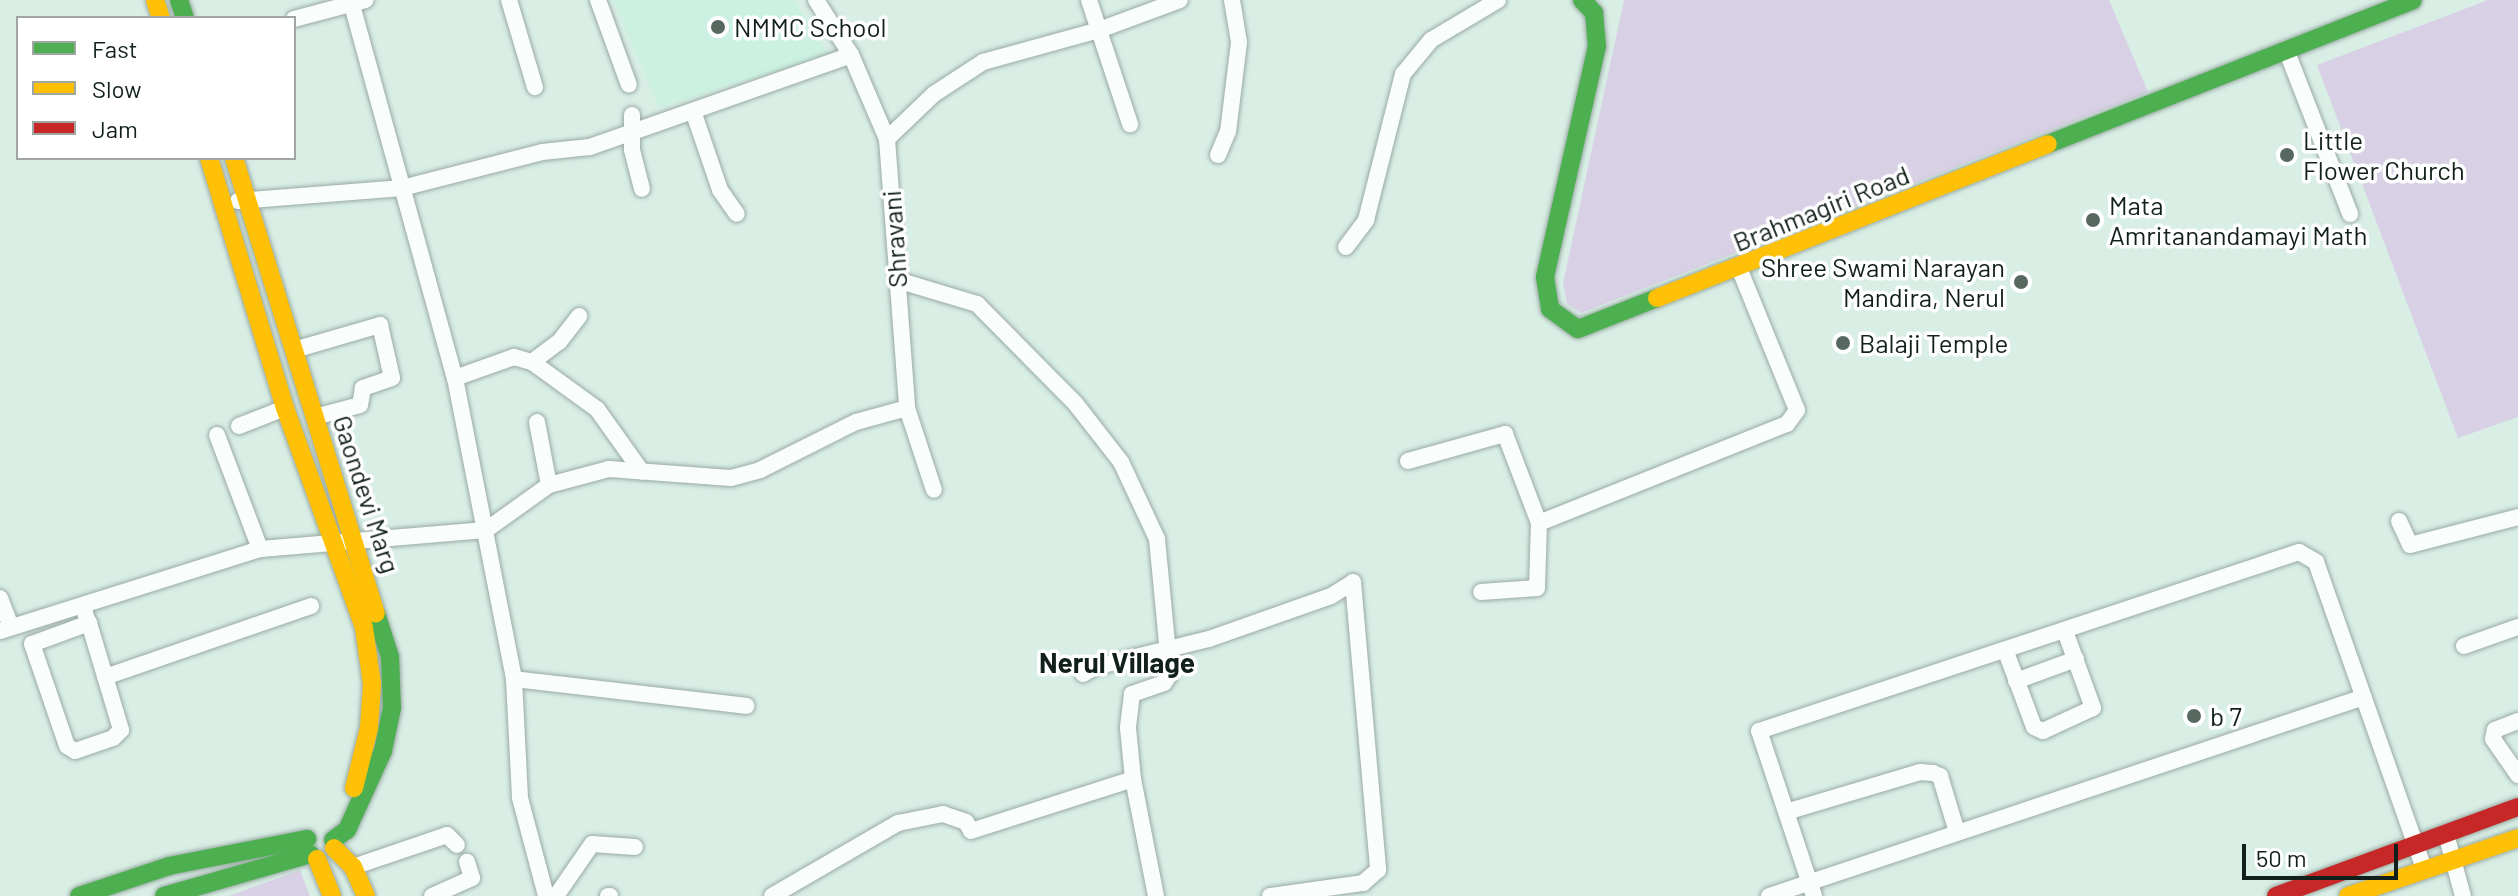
<!DOCTYPE html>
<style>
body{margin:0}
#map{position:relative;width:2518px;height:896px;overflow:hidden;background:#d9efe6;font-family:Barlow,sans-serif}
div>[style]{position:absolute}
.built>*{inset:0;background:#ccf1e2}
.green>*{inset:0;background:#d8d1e5}
.roads{filter:drop-shadow(0 0 2px #9aaaa3) drop-shadow(0 0 2px #9aaaa3)}
.street>*{height:16px;margin:-8px;padding:0 8px;transform-origin:8px;border-radius:8px;background:#f9fdfb}
.fast>*{height:18px;margin:-9px;padding:0 9px;transform-origin:9px;border-radius:9px;background:#4caf50}
.slow>*{height:18px;margin:-9px;padding:0 9px;transform-origin:9px;border-radius:9px;background:#ffc107}
.jam>*{height:18px;margin:-9px;padding:0 9px;transform-origin:9px;border-radius:9px;background:#c62828}
.dots>*{width:22px;height:22px;translate:-50% -50%;box-sizing:border-box;border:4px solid #fff;border-radius:50%}
span{translate:-50% -50%;white-space:nowrap;text-align:center;line-height:1.15;-webkit-text-stroke:7px #fff;paint-order:stroke}
.poi-label{font-size:26px;color:#11201a}
.left{translate:0 -50%;text-align:left}
.right{translate:-100% -50%;text-align:right}
.street-label{font-size:26px;color:#11201a}
.neighbourhood-label{font-size:28px;color:#11201a;font-weight:700}
.legend{position:absolute;left:16px;top:16px;width:280px;height:144px;box-sizing:border-box;background:#fff;border:2px solid #a0a6a3;margin:0;padding:10px 14px;list-style:none;font-size:24px;color:#11201a}
.legend li{display:flex;align-items:center;gap:16px;height:40px}
.legend b{width:40px;border:2px solid #a0a6a3}
.scale{position:absolute;left:2242px;top:844px;width:156px;height:36px;box-sizing:border-box;border:4px solid #11201a;border-top:0;padding-left:10px;font-size:24px;line-height:28px;white-space:nowrap;color:#11201a;-webkit-text-stroke:6px #fff;paint-order:stroke}
</style>
<div id="map">
<div class="built">
<div style="clip-path:polygon(613px 0,794px 0,829px 54px,659px 108px)"></div>
</div>
<div class="green">
<div style="clip-path:polygon(1624px 0,2109px 0,2148px 92px,1581px 313px,1567px 304px,1563px 283px)"></div>
<div style="clip-path:polygon(2488px 0,2518px 0,2518px 417px,2458px 438px,2317px 65px)"></div>
<div style="clip-path:polygon(300px 870px,310px 896px,229px 896px)"></div>
</div>
<div class="roads">
<div class="street">
<div style="left:509px;top:0;width:91px;rotate:73.4deg"></div>
<div style="left:598px;top:0;width:90px;rotate:70deg"></div>
<div style="left:816px;top:0;width:65px;rotate:57.5deg"></div>
<div style="left:851px;top:55px;width:91px;rotate:66.8deg"></div>
<div style="left:887px;top:139px;width:270px;rotate:85.7deg"></div>
<div style="left:907px;top:408px;width:86px;rotate:71.8deg"></div>
<div style="left:1089px;top:0;width:131px;rotate:71.7deg"></div>
<div style="left:352px;top:5px;width:387px;rotate:74.6deg"></div>
<div style="left:455px;top:378px;width:307px;rotate:78.9deg"></div>
<div style="left:514px;top:679px;width:119px;rotate:87.1deg"></div>
<div style="left:520px;top:798px;width:101px;rotate:75.1deg"></div>
<div style="left:294px;top:19px;width:74px;rotate:-14.8deg"></div>
<div style="left:2287px;top:52px;width:174px;rotate:68.7deg"></div>
<div style="left:693px;top:111px;width:83px;rotate:71.1deg"></div>
<div style="left:720px;top:190px;width:29px;rotate:55deg"></div>
<div style="left:632px;top:115px;width:35px;rotate:90deg"></div>
<div style="left:632px;top:150px;width:40px;rotate:75.6deg"></div>
<div style="left:887px;top:139px;width:65px;rotate:-43.8deg"></div>
<div style="left:934px;top:94px;width:59px;rotate:-33.1deg"></div>
<div style="left:983px;top:62px;width:120px;rotate:-15.4deg"></div>
<div style="left:1099px;top:30px;width:86px;rotate:-20.3deg"></div>
<div style="left:1218px;top:155px;width:25px;rotate:-67deg"></div>
<div style="left:1228px;top:132px;width:91px;rotate:-83deg"></div>
<div style="left:1239px;top:42px;width:43px;rotate:-99.5deg"></div>
<div style="left:238px;top:201px;width:165px;rotate:-4.5deg"></div>
<div style="left:402px;top:188px;width:145px;rotate:-14.4deg"></div>
<div style="left:542px;top:152px;width:48px;rotate:-5.9deg"></div>
<div style="left:590px;top:147px;width:277px;rotate:-19.4deg"></div>
<div style="left:1346px;top:247px;width:34px;rotate:-53deg"></div>
<div style="left:1366px;top:220px;width:151px;rotate:-75.8deg"></div>
<div style="left:1403px;top:74px;width:44px;rotate:-50.5deg"></div>
<div style="left:1431px;top:40px;width:78px;rotate:-30.8deg"></div>
<div style="left:897px;top:280px;width:84px;rotate:16.7deg"></div>
<div style="left:977px;top:304px;width:139px;rotate:45.3deg"></div>
<div style="left:1075px;top:403px;width:75px;rotate:52.1deg"></div>
<div style="left:1121px;top:462px;width:85px;rotate:64.9deg"></div>
<div style="left:1157px;top:539px;width:136px;rotate:84.5deg"></div>
<div style="left:1170px;top:674px;width:11px;rotate:124deg"></div>
<div style="left:1164px;top:683px;width:34px;rotate:161deg"></div>
<div style="left:1132px;top:694px;width:34px;rotate:97deg"></div>
<div style="left:1128px;top:728px;width:51px;rotate:84.4deg"></div>
<div style="left:294px;top:350px;width:90px;rotate:-16.2deg"></div>
<div style="left:380px;top:325px;width:54px;rotate:77.2deg"></div>
<div style="left:392px;top:378px;width:31px;rotate:161deg"></div>
<div style="left:363px;top:388px;width:17px;rotate:100deg"></div>
<div style="left:360px;top:405px;width:47px;rotate:165.1deg"></div>
<div style="left:532px;top:362px;width:34px;rotate:-37deg"></div>
<div style="left:559px;top:342px;width:33px;rotate:-52deg"></div>
<div style="left:455px;top:378px;width:63px;rotate:-19.6deg"></div>
<div style="left:514px;top:357px;width:19px;rotate:16deg"></div>
<div style="left:532px;top:362px;width:80px;rotate:35.9deg"></div>
<div style="left:597px;top:409px;width:77px;rotate:54.5deg"></div>
<div style="left:239px;top:426px;width:49px;rotate:-21.4deg"></div>
<div style="left:217px;top:435px;width:122px;rotate:69.3deg"></div>
<div style="left:1408px;top:461px;width:101px;rotate:-15.6deg"></div>
<div style="left:1505px;top:434px;width:95px;rotate:69.1deg"></div>
<div style="left:1539px;top:523px;width:65px;rotate:91.8deg"></div>
<div style="left:1537px;top:588px;width:56px;rotate:175.9deg"></div>
<div style="left:549px;top:485px;width:62px;rotate:-14.9deg"></div>
<div style="left:609px;top:469px;width:122px;rotate:4.2deg"></div>
<div style="left:731px;top:478px;width:30px;rotate:-15deg"></div>
<div style="left:760px;top:470px;width:107px;rotate:-26.6deg"></div>
<div style="left:856px;top:422px;width:53px;rotate:-15.4deg"></div>
<div style="left:2399px;top:521px;width:26px;rotate:65deg"></div>
<div style="left:2410px;top:545px;width:112px;rotate:-14.5deg"></div>
<div style="left:1539px;top:523px;width:267px;rotate:-21.8deg"></div>
<div style="left:1787px;top:424px;width:17px;rotate:-54deg"></div>
<div style="left:1797px;top:410px;width:153px;rotate:-112.2deg"></div>
<div style="left:0;top:598px;width:31px;rotate:69deg"></div>
<div style="left:83px;top:605px;width:16px;rotate:75deg"></div>
<div style="left:87px;top:620px;width:4px;rotate:56deg"></div>
<div style="left:89px;top:623px;width:112px;rotate:73.3deg"></div>
<div style="left:121px;top:730px;width:11px;rotate:135deg"></div>
<div style="left:113px;top:738px;width:40px;rotate:161.1deg"></div>
<div style="left:75px;top:751px;width:9px;rotate:-148deg"></div>
<div style="left:67px;top:746px;width:108px;rotate:-108.9deg"></div>
<div style="left:32px;top:644px;width:61px;rotate:-20.2deg"></div>
<div style="left:0;top:631px;width:273px;rotate:-17.5deg"></div>
<div style="left:260px;top:549px;width:227px;rotate:-4.8deg"></div>
<div style="left:486px;top:530px;width:77px;rotate:-35.5deg"></div>
<div style="left:549px;top:485px;width:64px;rotate:-100.8deg"></div>
<div style="left:2464px;top:646px;width:57px;rotate:-19.4deg"></div>
<div style="left:2006px;top:652px;width:80px;rotate:69.5deg"></div>
<div style="left:2034px;top:727px;width:10px;rotate:24deg"></div>
<div style="left:2043px;top:731px;width:55px;rotate:-24.7deg"></div>
<div style="left:2093px;top:708px;width:82px;rotate:-110deg"></div>
<div style="left:1083px;top:674px;width:14px;rotate:-30deg"></div>
<div style="left:1095px;top:667px;width:117px;rotate:-13.8deg"></div>
<div style="left:1209px;top:639px;width:129px;rotate:-19.4deg"></div>
<div style="left:1331px;top:596px;width:26px;rotate:-32deg"></div>
<div style="left:1353px;top:582px;width:289px;rotate:85deg"></div>
<div style="left:1378px;top:870px;width:20px;rotate:139deg"></div>
<div style="left:1363px;top:883px;width:94px;rotate:172deg"></div>
<div style="left:105px;top:677px;width:218px;rotate:-19deg"></div>
<div style="left:514px;top:679px;width:234px;rotate:6.6deg"></div>
<div style="left:2016px;top:681px;width:64px;rotate:-20.1deg"></div>
<div style="left:2518px;top:721px;width:25px;rotate:159deg"></div>
<div style="left:2495px;top:730px;width:9px;rotate:103deg"></div>
<div style="left:2493px;top:739px;width:44px;rotate:55.2deg"></div>
<div style="left:1786px;top:812px;width:140px;rotate:-16.6deg"></div>
<div style="left:1920px;top:772px;width:13px;rotate:4deg"></div>
<div style="left:1933px;top:773px;width:8px;rotate:23deg"></div>
<div style="left:1940px;top:776px;width:59px;rotate:73.1deg"></div>
<div style="left:2446px;top:834px;width:64px;rotate:74.7deg"></div>
<div style="left:353px;top:867px;width:99px;rotate:-18.8deg"></div>
<div style="left:447px;top:835px;width:14px;rotate:45deg"></div>
<div style="left:432px;top:896px;width:44px;rotate:-24.2deg"></div>
<div style="left:472px;top:878px;width:17px;rotate:-107deg"></div>
<div style="left:556px;top:896px;width:63px;rotate:-55.3deg"></div>
<div style="left:592px;top:844px;width:43px;rotate:4deg"></div>
<div style="left:608px;top:896px;width:2px"></div>
<div style="left:772px;top:896px;width:146px;rotate:-30.1deg"></div>
<div style="left:898px;top:823px;width:46px;rotate:-11.3deg"></div>
<div style="left:943px;top:814px;width:24px;rotate:19deg"></div>
<div style="left:966px;top:822px;width:10px;rotate:61deg"></div>
<div style="left:971px;top:831px;width:170px;rotate:-17.8deg"></div>
<div style="left:1133px;top:779px;width:119px;rotate:78.9deg"></div>
<div style="left:1769px;top:896px;width:627px;rotate:-18.49deg"></div>
<div style="left:1814px;top:896px;width:174px;rotate:-108.4deg"></div>
<div style="left:1759px;top:731px;width:569px;rotate:-18.34deg"></div>
<div style="left:2299px;top:552px;width:20px;rotate:30deg"></div>
<div style="left:2316px;top:562px;width:325px;rotate:70.6deg"></div>
</div>
<div class="fast">
<div style="left:179px;top:0;width:19px;rotate:72deg"></div>
<div style="left:1582px;top:0;width:18px;rotate:47deg"></div>
<div style="left:1594px;top:13px;width:33px;rotate:85deg"></div>
<div style="left:1597px;top:46px;width:237px;rotate:102.7deg"></div>
<div style="left:1545px;top:277px;width:32px;rotate:81deg"></div>
<div style="left:1550px;top:309px;width:34px;rotate:36deg"></div>
<div style="left:1578px;top:329px;width:85px;rotate:-21.4deg"></div>
<div style="left:2048px;top:144px;width:392px;rotate:-21.5deg"></div>
<div style="left:333px;top:840px;width:17px;rotate:-36deg"></div>
<div style="left:347px;top:830px;width:87px;rotate:-65.5deg"></div>
<div style="left:383px;top:751px;width:44px;rotate:-78.2deg"></div>
<div style="left:392px;top:708px;width:51px;rotate:-92.2deg"></div>
<div style="left:390px;top:657px;width:46px;rotate:-107.7deg"></div>
<div style="left:79px;top:896px;width:95px;rotate:-18.4deg"></div>
<div style="left:169px;top:866px;width:141px;rotate:-11.1deg"></div>
<div style="left:164px;top:896px;width:152px;rotate:-16deg"></div>
</div>
<div class="slow">
<div style="left:155px;top:0;width:19px;rotate:72deg"></div>
<div style="left:209px;top:158px;width:261px;rotate:73.1deg"></div>
<div style="left:285px;top:408px;width:234px;rotate:70.2deg"></div>
<div style="left:364px;top:628px;width:57px;rotate:81.9deg"></div>
<div style="left:372px;top:684px;width:44px;rotate:93.9deg"></div>
<div style="left:369px;top:728px;width:62px;rotate:104deg"></div>
<div style="left:234px;top:158px;width:477px;rotate:72.7deg"></div>
<div style="left:1657px;top:298px;width:420px;rotate:-21.5deg"></div>
<div style="left:334px;top:848px;width:27px;rotate:45deg"></div>
<div style="left:353px;top:867px;width:32px;rotate:66deg"></div>
<div style="left:317px;top:859px;width:40px;rotate:68deg"></div>
<div style="left:2348px;top:896px;width:180px;rotate:-18.8deg"></div>
</div>
<div class="jam">
<div style="left:2276px;top:896px;width:258px;rotate:-20.2deg"></div>
</div>
</div>
<div class="dots">
<div style="left:718px;top:27px;background:#576861"></div>
<div style="left:2287px;top:155px;background:#576861"></div>
<div style="left:2093px;top:220px;background:#576861"></div>
<div style="left:2021px;top:282px;background:#576861"></div>
<div style="left:1843px;top:343px;background:#576861"></div>
<div style="left:2194px;top:716px;background:#576861"></div>
</div>
<div class="poi-label">
<span class="left" style="left:734px;top:27px">NMMC School</span>
<span class="left" style="left:2303px;top:155px">Little<br>Flower Church</span>
<span class="left" style="left:2109px;top:220px">Mata<br>Amritanandamayi Math</span>
<span class="right" style="left:2005px;top:282px">Shree Swami Narayan<br>Mandira, Nerul</span>
<span class="left" style="left:1859px;top:343px">Balaji Temple</span>
<span class="left" style="left:2210px;top:716px">b 7</span>
</div>
<div class="street-label">
<span style="left:1821px;top:208px;rotate:-22deg">Brahmagiri Road</span>
<span style="left:894px;top:239px;rotate:-94deg">Shravani</span>
<span style="left:367px;top:494px;rotate:72deg">Gaondevi Marg</span>
</div>
<div class="neighbourhood-label">
<span style="left:1117px;top:662px">Nerul Village</span>
</div>
<ul class="legend">
<li><b style="height:10px;background:#4caf50"></b>Fast</li>
<li><b style="height:10px;background:#ffc107"></b>Slow</li>
<li><b style="height:10px;background:#c62828"></b>Jam</li>
</ul>
<div class="scale">50 m</div>
</div>
